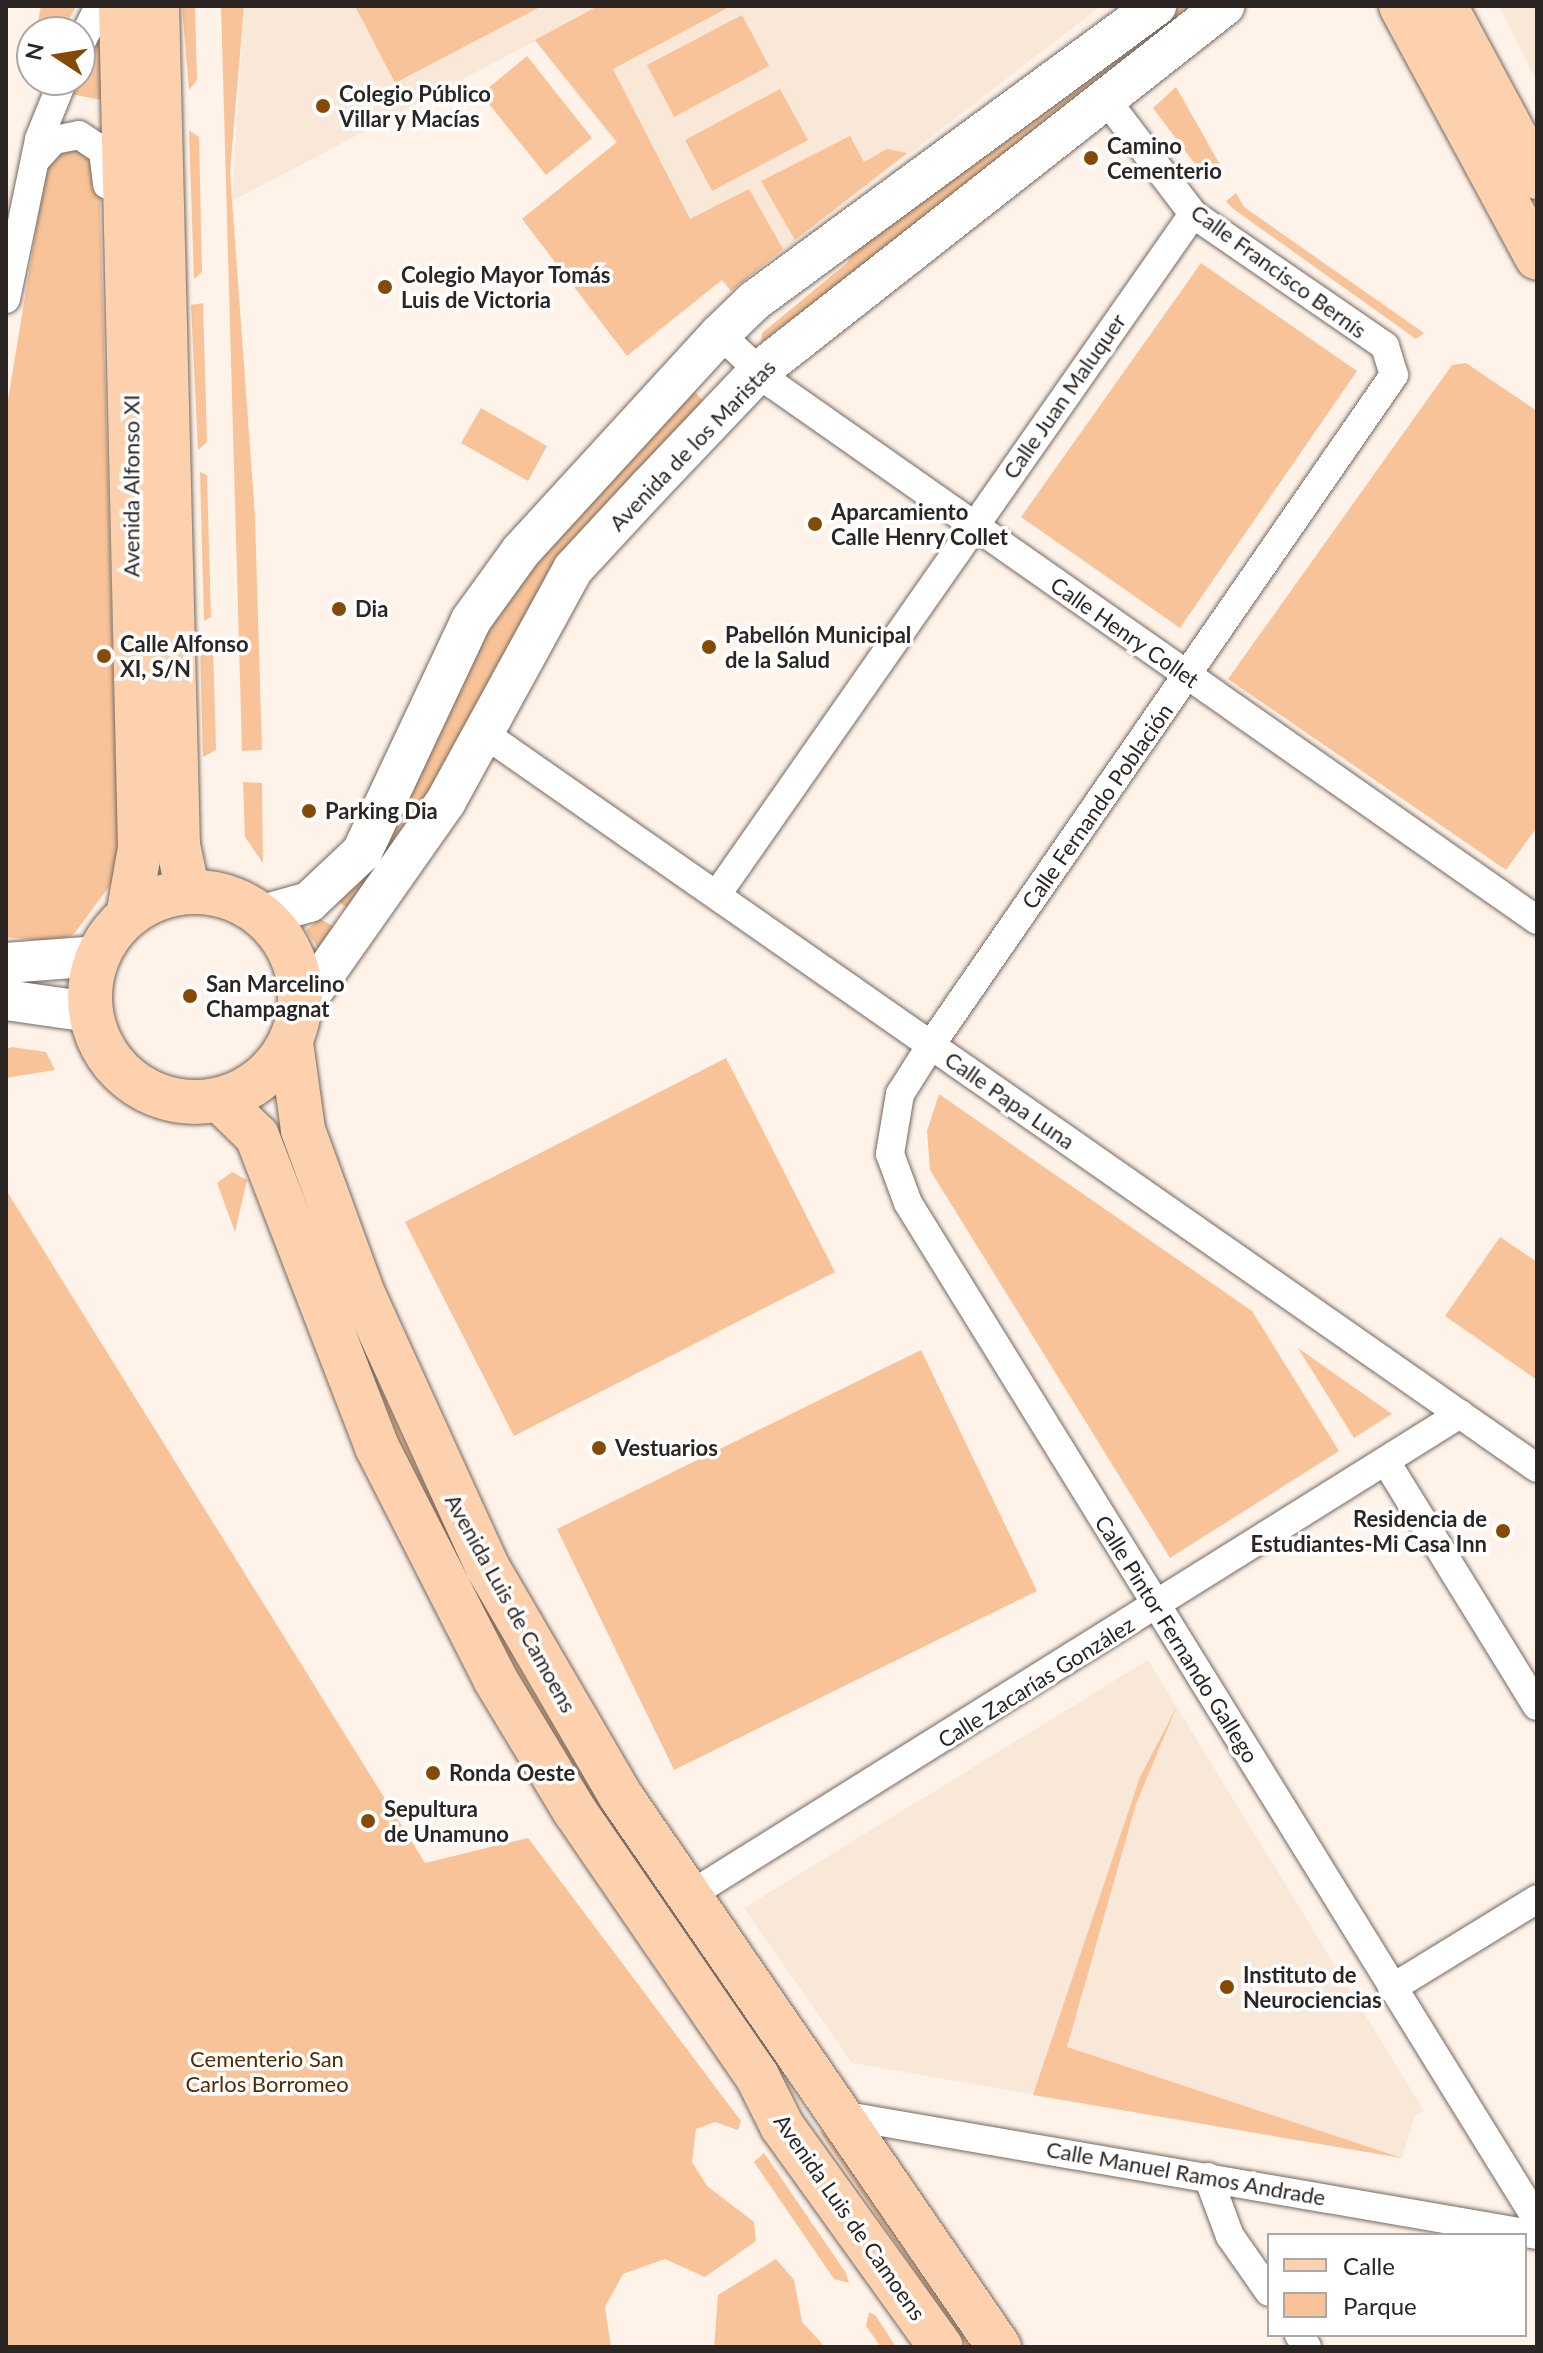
<!DOCTYPE html>
<meta charset="utf-8">
<style>
body{margin:0}
#map{position:relative;width:1543px;height:2353px;overflow:hidden;background:#fff3e9;font-family:Lato,sans-serif}
div>[style]{position:absolute}
.built>*{inset:0;background:#f9e7d8}
.green>*{inset:0;background:#f8c398}
.roads{filter:drop-shadow(0 0 2px #736960) drop-shadow(0 0 2px #736960)}
.street>*{height:28px;margin:-14px;padding:0 14px;transform-origin:14px;border-radius:14px;background:#fff}
.secondary>*{height:40px;margin:-20px;padding:0 20px;transform-origin:20px;border-radius:20px;background:#fff}
.primary>*{height:44px;margin:-22px;padding:0 22px;transform-origin:22px;border-radius:22px;background:#fdd1ad}
.primary>.ring{margin:-22px;padding:0;box-sizing:content-box;background:none;border:44px solid #fdd1ad;border-radius:50%}
.dots>*{width:22px;height:22px;translate:-50% -50%;box-sizing:border-box;border:4px solid #fff;border-radius:50%}
span{translate:-50% -50%;white-space:nowrap;text-align:center;line-height:1.15;-webkit-text-stroke:7px #fff;paint-order:stroke}
.poi-label{font-size:22px;color:#2b2623;font-weight:700}
.left{translate:0 -50%;text-align:left}
.right{translate:-100% -50%;text-align:right}
.street-label{font-size:22px;color:#2b2623}
.park-label{font-size:22px;color:#522b01}
.frame{position:absolute;inset:0;border:8px solid #2b2623;pointer-events:none}
.legend{position:absolute;left:1267px;top:2233px;width:260px;height:104px;box-sizing:border-box;background:#fff;border:2px solid #aaa8a7;margin:0;padding:10px 14px;list-style:none;font-size:24px;color:#2b2623}
.legend li{display:flex;align-items:center;gap:16px;height:40px}
.legend b{width:40px;border:2px solid #aaa8a7}
.north{position:absolute;left:16px;top:16px;width:80px;height:80px;box-sizing:border-box;background:#fff;border:2px solid #aaa8a7;border-radius:50%;rotate:282deg;font-size:22px;font-weight:700;line-height:32px;text-align:center;color:#2b2623}
.north::after{content:'';display:block;margin:auto;width:28px;height:36px;background:#854a03;clip-path:polygon(50% 0,100% 100%,50% 72%,0 100%)}
</style>
<div id="map">
<div class="built">
<div style="clip-path:polygon(244px 6px,1101px 6px,731px 291px,535px 41px,232px 201px)"></div>
<div style="clip-path:polygon(1499px 6px,1537px 6px,1537px 82px)"></div>
<div style="clip-path:polygon(1148px 1660px,1424px 2111px,1415px 2115px,1402px 2158px,852px 2063px,744px 1908px)"></div>
</div>
<div class="green">
<div style="clip-path:polygon(41px 6px,76px 6px,63px 32px,36px 32px)"></div>
<div style="clip-path:polygon(182px 6px,195px 6px,197px 80px,189px 90px)"></div>
<div style="clip-path:polygon(221px 6px,244px 6px,230px 172px,255px 516px,262px 750px,242px 751px)"></div>
<div style="clip-path:polygon(355px 6px,537px 6px,538px 8px,395px 83px)"></div>
<div style="clip-path:polygon(598px 6px,731px 6px,613px 69px,690px 219px,749px 189px,783px 249px,731px 291px,722px 280px,627px 356px,522px 219px,617px 142px,535px 40px)"></div>
<div style="clip-path:polygon(1180px 6px,1197px 6px,761px 343px,762px 333px,847px 263px,856px 247px)"></div>
<div style="clip-path:polygon(742px 15px,769px 66px,674px 117px,647px 65px)"></div>
<div style="clip-path:polygon(99px 24px,106px 101px,66px 93px,80px 80px)"></div>
<div style="clip-path:polygon(527px 56px,592px 138px,546px 175px,481px 94px)"></div>
<div style="clip-path:polygon(1176px 87px,1223px 170px,1207px 180px,1153px 108px)"></div>
<div style="clip-path:polygon(780px 89px,808px 140px,712px 191px,685px 140px)"></div>
<div style="clip-path:polygon(189px 130px,199px 137px,202px 272px,194px 279px)"></div>
<div style="clip-path:polygon(850px 136px,864px 162px,887px 149px,907px 153px,795px 240px,761px 181px)"></div>
<div style="clip-path:polygon(74px 145px,99px 167px,119px 873px,74px 934px,55px 942px,6px 937px,6px 412px,47px 163px)"></div>
<div style="clip-path:polygon(1236px 193px,1244px 207px,1424px 333px,1416px 339px,1232px 208px,1226px 201px)"></div>
<div style="clip-path:polygon(1201px 263px,1357px 371px,1180px 628px,1021px 517px)"></div>
<div style="clip-path:polygon(203px 303px,207px 442px,198px 450px,191px 305px)"></div>
<div style="clip-path:polygon(1466px 363px,1537px 411px,1537px 827px,1506px 870px,1228px 679px,1452px 365px)"></div>
<div style="clip-path:polygon(692px 389px,709px 407px,438px 785px,357px 913px,338px 902px,371px 868px,468px 656px,537px 556px)"></div>
<div style="clip-path:polygon(481px 408px,547px 446px,528px 481px,461px 443px)"></div>
<div style="clip-path:polygon(200px 472px,207px 475px,211px 617px,204px 621px)"></div>
<div style="clip-path:polygon(200px 642px,213px 647px,216px 750px,203px 757px)"></div>
<div style="clip-path:polygon(243px 782px,262px 783px,263px 863px,245px 837px)"></div>
<div style="clip-path:polygon(320px 919px,341px 930px,320px 951px,306px 930px)"></div>
<div style="clip-path:polygon(12px 1047px,46px 1052px,55px 1070px,6px 1078px,6px 1049px)"></div>
<div style="clip-path:polygon(726px 1058px,835px 1272px,514px 1436px,405px 1222px)"></div>
<div style="clip-path:polygon(939px 1094px,1252px 1311px,1339px 1451px,1170px 1558px,930px 1170px,927px 1131px)"></div>
<div style="clip-path:polygon(291px 1157px,372px 1371px,476px 1587px,605px 1805px,775px 2053px,765px 2060px,593px 1809px,427px 1516px,282px 1160px)"></div>
<div style="clip-path:polygon(232px 1172px,247px 1180px,235px 1232px,217px 1183px)"></div>
<div style="clip-path:polygon(6px 1190px,425px 1863px,528px 1838px,741px 2121px,738px 2130px,715px 2122px,696px 2129px,692px 2162px,707px 2186px,754px 2222px,756px 2241px,705px 2277px,665px 2259px,623px 2274px,605px 2307px,611px 2347px,6px 2347px)"></div>
<div style="clip-path:polygon(1500px 1237px,1537px 1262px,1537px 1380px,1445px 1316px)"></div>
<div style="clip-path:polygon(1298px 1348px,1392px 1414px,1354px 1438px)"></div>
<div style="clip-path:polygon(921px 1350px,1037px 1591px,674px 1770px,557px 1529px)"></div>
<div style="clip-path:polygon(1177px 1706px,1136px 1804px,1067px 2047px,1402px 2158px,1033px 2095px,1140px 1777px)"></div>
<div style="clip-path:polygon(819px 2131px,834px 2137px,980px 2347px,967px 2347px)"></div>
<div style="clip-path:polygon(764px 2153px,846px 2273px,849px 2283px,834px 2279px,754px 2162px)"></div>
<div style="clip-path:polygon(776px 2259px,794px 2280px,802px 2322px,825px 2347px,714px 2347px,718px 2295px)"></div>
<div style="clip-path:polygon(869px 2312px,876px 2316px,896px 2347px,881px 2347px,866px 2326px)"></div>
</div>
<div class="roads">
<div class="street">
<div style="left:80px;top:45px;width:43px;rotate:-64deg"></div>
<div style="left:1104px;top:97px;width:147px;rotate:52.7deg"></div>
<div style="left:1193px;top:214px;width:233px;rotate:34.5deg"></div>
<div style="left:1385px;top:346px;width:30px;rotate:73deg"></div>
<div style="left:1394px;top:375px;width:814px;rotate:124.65deg"></div>
<div style="left:931px;top:1045px;width:58px;rotate:122.3deg"></div>
<div style="left:900px;top:1094px;width:61px;rotate:99.5deg"></div>
<div style="left:890px;top:1154px;width:52px;rotate:69.8deg"></div>
<div style="left:908px;top:1203px;width:1196px;rotate:58.26deg"></div>
<div style="left:35px;top:161px;width:28px;rotate:-48deg"></div>
<div style="left:54px;top:140px;width:25px;rotate:-11deg"></div>
<div style="left:79px;top:135px;width:29px;rotate:34deg"></div>
<div style="left:103px;top:151px;width:34px;rotate:83deg"></div>
<div style="left:6px;top:299px;width:163px;rotate:-78.3deg"></div>
<div style="left:39px;top:139px;width:64px;rotate:-67.9deg"></div>
<div style="left:720px;top:334px;width:74px;rotate:43.4deg"></div>
<div style="left:774px;top:385px;width:932px;rotate:35.04deg"></div>
<div style="left:482px;top:732px;width:1286px;rotate:34.9deg"></div>
<div style="left:718px;top:893px;width:829px;rotate:-55.02deg"></div>
<div style="left:1388px;top:1465px;width:283px;rotate:58.3deg"></div>
<div style="left:690px;top:1895px;width:908px;rotate:-31.99deg"></div>
<div style="left:1392px;top:1988px;width:170px;rotate:-31.5deg"></div>
<div style="left:835px;top:2114px;width:712px;rotate:9.78deg"></div>
<div style="left:1208px;top:2177px;width:63px;rotate:69.6deg"></div>
<div style="left:1230px;top:2236px;width:68px;rotate:55.1deg"></div>
<div style="left:1299px;top:2335px;width:14px;rotate:56deg"></div>
</div>
<div class="secondary">
<div style="left:263px;top:915px;width:48px;rotate:-15.8deg"></div>
<div style="left:309px;top:902px;width:73px;rotate:-43.3deg"></div>
<div style="left:362px;top:852px;width:256px;rotate:-64.8deg"></div>
<div style="left:471px;top:620px;width:85px;rotate:-54.1deg"></div>
<div style="left:521px;top:551px;width:294px;rotate:-47.5deg"></div>
<div style="left:720px;top:334px;width:47px;rotate:-44.1deg"></div>
<div style="left:754px;top:301px;width:499px;rotate:-36.3deg"></div>
<div style="left:6px;top:963px;width:93px;rotate:-4.3deg"></div>
<div style="left:6px;top:1000px;width:84px;rotate:8.2deg"></div>
<div style="left:300px;top:1009px;width:254px;rotate:-54.9deg"></div>
<div style="left:446px;top:801px;width:264px;rotate:-61.3deg"></div>
<div style="left:573px;top:569px;width:112px;rotate:-47.2deg"></div>
<div style="left:649px;top:487px;width:158px;rotate:-46.5deg"></div>
<div style="left:758px;top:372px;width:593px;rotate:-38.15deg"></div>
</div>
<div class="primary">
<div style="left:121px;top:6px;width:842px;rotate:88.71deg"></div>
<div style="left:140px;top:848px;width:69px;rotate:100deg"></div>
<div style="left:157px;top:6px;width:839px;rotate:88.57deg"></div>
<div style="left:178px;top:845px;width:48px;rotate:78deg"></div>
<div style="left:1401px;top:6px;width:286px;rotate:61.6deg"></div>
<div style="left:1445px;top:6px;width:194px;rotate:61.7deg"></div>
<div class="ring" style="left:90px;top:892px;width:166px;height:166px"></div>
<div style="left:291px;top:1043px;width:88px;rotate:82.1deg"></div>
<div style="left:303px;top:1130px;width:175px;rotate:69.9deg"></div>
<div style="left:363px;top:1294px;width:301px;rotate:65.5deg"></div>
<div style="left:488px;top:1568px;width:263px;rotate:59.8deg"></div>
<div style="left:620px;top:1795px;width:670px;rotate:55.53deg"></div>
<div style="left:221px;top:1101px;width:50px;rotate:44.2deg"></div>
<div style="left:257px;top:1136px;width:333px;rotate:68.9deg"></div>
<div style="left:377px;top:1447px;width:260px;rotate:63deg"></div>
<div style="left:495px;top:1679px;width:153px;rotate:58.9deg"></div>
<div style="left:574px;top:1810px;width:323px;rotate:55.5deg"></div>
<div style="left:757px;top:2076px;width:56px;rotate:63.4deg"></div>
<div style="left:782px;top:2126px;width:272px;rotate:54.3deg"></div>
</div>
</div>
<div class="dots">
<div style="left:323px;top:106px;background:#854a03"></div>
<div style="left:1091px;top:158px;background:#854a03"></div>
<div style="left:385px;top:287px;background:#854a03"></div>
<div style="left:815px;top:524px;background:#854a03"></div>
<div style="left:339px;top:609px;background:#854a03"></div>
<div style="left:709px;top:647px;background:#854a03"></div>
<div style="left:104px;top:656px;background:#854a03"></div>
<div style="left:309px;top:811px;background:#854a03"></div>
<div style="left:190px;top:996px;background:#854a03"></div>
<div style="left:599px;top:1448px;background:#854a03"></div>
<div style="left:1503px;top:1531px;background:#854a03"></div>
<div style="left:433px;top:1773px;background:#854a03"></div>
<div style="left:368px;top:1821px;background:#854a03"></div>
<div style="left:1227px;top:1987px;background:#854a03"></div>
</div>
<div class="poi-label">
<span class="left" style="left:339px;top:106px">Colegio Público<br>Villar y Macías</span>
<span class="left" style="left:1107px;top:158px">Camino<br>Cementerio</span>
<span class="left" style="left:401px;top:287px">Colegio Mayor Tomás<br>Luis de Victoria</span>
<span class="left" style="left:831px;top:524px">Aparcamiento<br>Calle Henry Collet</span>
<span class="left" style="left:355px;top:609px">Dia</span>
<span class="left" style="left:725px;top:647px">Pabellón Municipal<br>de la Salud</span>
<span class="left" style="left:120px;top:656px">Calle Alfonso<br>XI, S/N</span>
<span class="left" style="left:325px;top:811px">Parking Dia</span>
<span class="left" style="left:206px;top:996px">San Marcelino<br>Champagnat</span>
<span class="left" style="left:615px;top:1448px">Vestuarios</span>
<span class="right" style="left:1487px;top:1531px">Residencia de<br>Estudiantes-Mi Casa Inn</span>
<span class="left" style="left:449px;top:1773px">Ronda Oeste</span>
<span class="left" style="left:384px;top:1821px">Sepultura<br>de Unamuno</span>
<span class="left" style="left:1243px;top:1987px">Instituto de<br>Neurociencias</span>
</div>
<div class="street-label">
<span style="left:1279px;top:271px;rotate:36deg">Calle Francisco Bernís</span>
<span style="left:1064px;top:396px;rotate:-55deg">Calle Juan Maluquer</span>
<span style="left:692px;top:445px;rotate:-46deg">Avenida de los Maristas</span>
<span style="left:131px;top:486px;rotate:-90deg">Avenida Alfonso XI</span>
<span style="left:1125px;top:632px;rotate:35deg">Calle Henry Collet</span>
<span style="left:1097px;top:806px;rotate:-55deg">Calle Fernando Población</span>
<span style="left:1010px;top:1100px;rotate:35deg">Calle Papa Luna</span>
<span style="left:511px;top:1603px;rotate:61deg">Avenida Luis de Camoens</span>
<span style="left:1177px;top:1639px;rotate:58deg">Calle Pintor Fernando Gallego</span>
<span style="left:1036px;top:1682px;rotate:-32deg">Calle Zacarías González</span>
<span style="left:1186px;top:2173px;rotate:10deg">Calle Manuel Ramos Andrade</span>
<span style="left:850px;top:2217px;rotate:55deg">Avenida Luis de Camoens</span>
</div>
<div class="park-label">
<span style="left:267px;top:2071px">Cementerio San<br>Carlos Borromeo</span>
</div>
<div class="frame"></div>
<ul class="legend">
<li><b style="height:10px;background:#fdd1ad"></b>Calle</li>
<li><b style="height:22px;background:#f8c398"></b>Parque</li>
</ul>
<div class="north">N</div>
</div>
